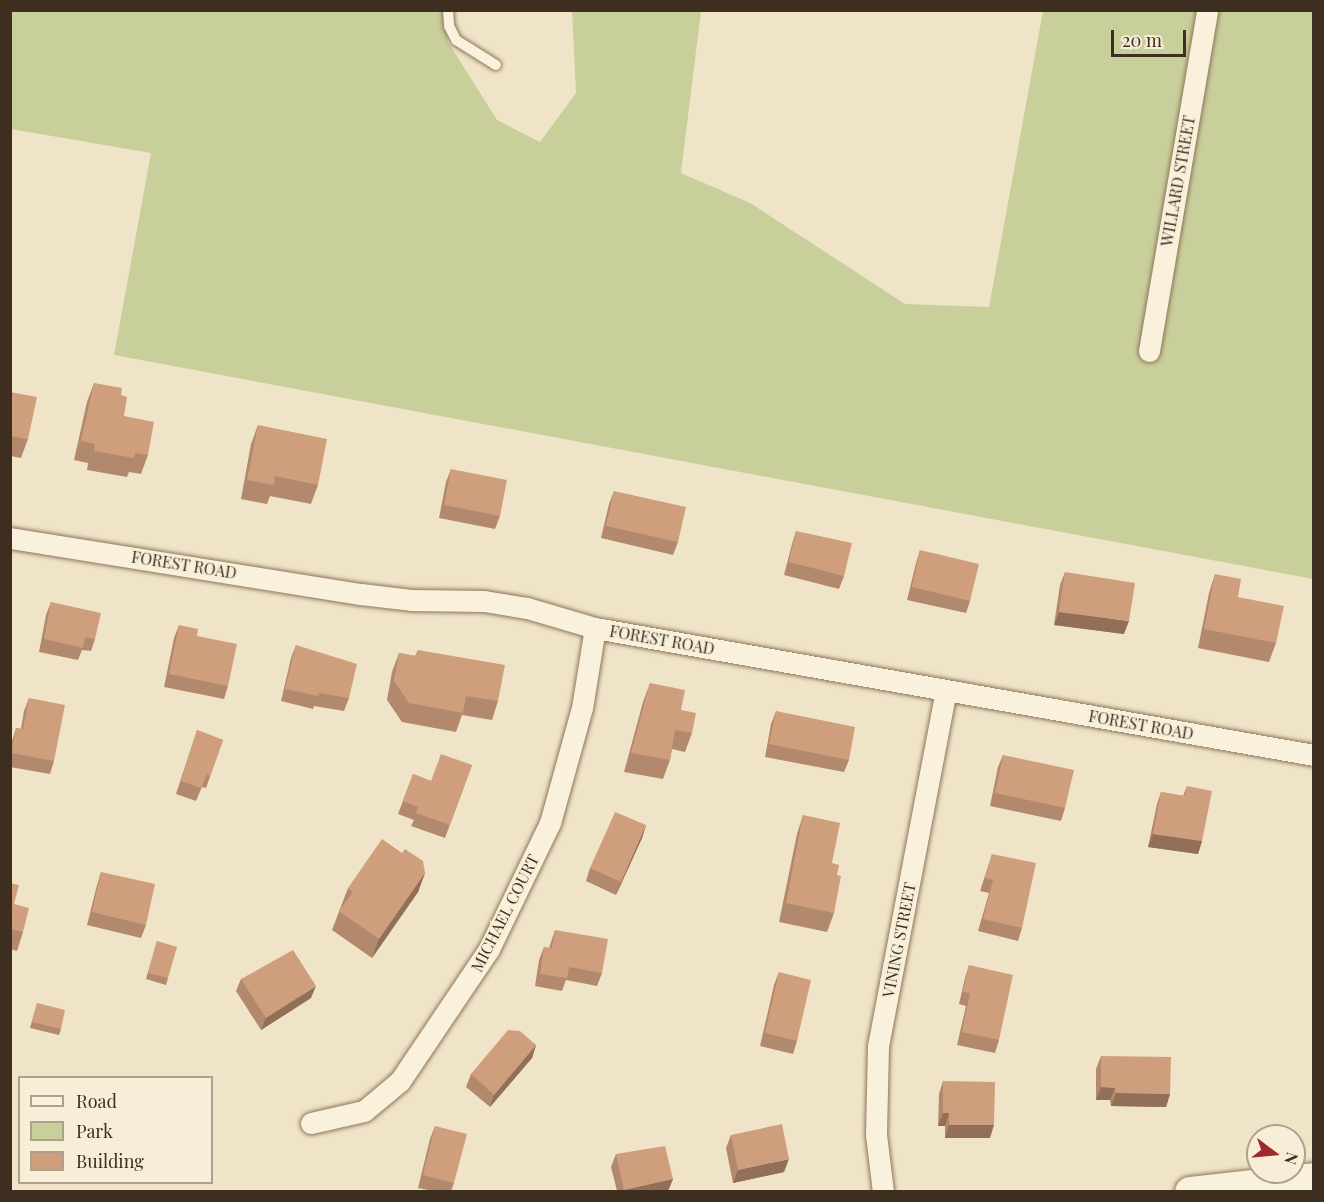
<!DOCTYPE html>
<style>
body{margin:0}
#map{position:relative;width:1324px;height:1202px;overflow:hidden;background:#f0e4c8;font-family:"Playfair Display",serif}
div>[style]{position:absolute}
.green>*{inset:0;background:#c9cf9b}
.roads{filter:drop-shadow(0 0 2px #8d765c) drop-shadow(0 0 2px #8d765c)}
.lane>*{height:10px;margin:-5px;padding:0 5px;transform-origin:5px;border-radius:5px;background:#faf1dc}
.street>*{height:21px;margin:-10.5px;padding:0 10.5px;transform-origin:10.5px;border-radius:10.5px;background:#faf1dc}
.secondary>*{height:30px;margin:-15px;padding:0 15px;transform-origin:15px;border-radius:15px;background:#faf1dc}
.wall>*{inset:0;background:#b2896c}
.shaded-wall>*{inset:0;background:#916f58}
.building>*{inset:0;background:#cf9f7d}
span{translate:-50% -50%;white-space:nowrap;text-align:center;line-height:1.15;-webkit-text-stroke:4.5px #f7eed8;paint-order:stroke}
.street-label{font-size:16px;color:#3d2e20}
.frame{position:absolute;inset:0;border:12px solid #3d2e20;pointer-events:none}
.legend{position:absolute;left:18px;top:1076px;width:195px;height:108px;box-sizing:border-box;background:#f7eed8;border:2px solid #ada18e;margin:0;padding:8px 10px;list-style:none;font-size:18px;color:#3d2e20}
.legend li{display:flex;align-items:center;gap:12px;height:30px}
.legend b{width:30px;border:2px solid #ada18e}
.north{position:absolute;left:1246px;top:1124px;width:60px;height:60px;box-sizing:border-box;background:#f7eed8;border:2px solid #ada18e;border-radius:50%;rotate:106deg;font-size:16px;font-weight:700;line-height:24px;text-align:center;color:#3d2e20}
.north::after{content:'';display:block;margin:auto;width:21px;height:27px;background:#9e2a2b;clip-path:polygon(50% 0,100% 100%,50% 72%,0 100%)}
.scale{position:absolute;left:1111px;top:30px;width:75px;height:27px;box-sizing:border-box;border:3px solid #3d2e20;border-top:0;padding-left:8px;font-size:18px;line-height:21px;white-space:nowrap;color:#3d2e20;-webkit-text-stroke:4px #f7eed8;paint-order:stroke}
</style>
<div id="map">
<div class="green">
<div style="clip-path:polygon(10px 11px,443px 11px,448px 42px,497px 120px,540px 142px,576px 93px,572px 11px,701px 11px,681px 173px,750px 203px,905px 304px,989px 307px,1043px 11px,1313px 11px,1313px 579px,114px 355px,151px 153px,11px 129px)"></div>
</div>
<div class="roads">
<div class="lane">
<div style="left:448px;top:10px;width:16px;rotate:86deg"></div>
<div style="left:449px;top:26px;width:16px;rotate:63deg"></div>
<div style="left:456px;top:40px;width:47px;rotate:32deg"></div>
</div>
<div class="street">
<div style="left:1149px;top:351px;width:346px;rotate:-80.3deg"></div>
<div style="left:10px;top:538px;width:355px;rotate:9.1deg"></div>
<div style="left:361px;top:594px;width:50px;rotate:6.8deg"></div>
<div style="left:411px;top:600px;width:73px;rotate:0.8deg"></div>
<div style="left:484px;top:601px;width:44px;rotate:9.2deg"></div>
<div style="left:527px;top:608px;width:71px;rotate:16.4deg"></div>
<div style="left:595px;top:628px;width:730px;rotate:10.02deg"></div>
<div style="left:311px;top:1123px;width:54px;rotate:-12.8deg"></div>
<div style="left:364px;top:1111px;width:47px;rotate:-39.8deg"></div>
<div style="left:400px;top:1081px;width:159px;rotate:-56deg"></div>
<div style="left:489px;top:949px;width:140px;rotate:-64.2deg"></div>
<div style="left:550px;top:823px;width:119px;rotate:-74.5deg"></div>
<div style="left:582px;top:708px;width:81px;rotate:-80.8deg"></div>
<div style="left:883px;top:1192px;width:58px;rotate:-96.9deg"></div>
<div style="left:876px;top:1134px;width:88px;rotate:-88.7deg"></div>
<div style="left:878px;top:1046px;width:361px;rotate:-79.2deg"></div>
</div>
<div class="secondary">
<div style="left:1190px;top:1192px;width:125px;rotate:-6.4deg"></div>
</div>
</div>
<div class="wall">
<div style="clip-path:polygon(94px 383px,121px 395px,124px 416px,148px 455px,141px 474px,129px 472px,127px 477px,87px 470px,88px 463px,74px 460px,87px 402px)"></div>
<div style="clip-path:polygon(10px 392px,28px 439px,21px 458px,10px 456px)"></div>
<div style="clip-path:polygon(258px 425px,318px 485px,311px 504px,270px 496px,267px 504px,241px 499px,251px 444px)"></div>
<div style="clip-path:polygon(451px 469px,500px 516px,495px 529px,439px 518px,446px 482px)"></div>
<div style="clip-path:polygon(614px 491px,678px 542px,673px 555px,601px 538px,609px 504px)"></div>
<div style="clip-path:polygon(796px 531px,844px 576px,839px 589px,784px 575px,792px 544px)"></div>
<div style="clip-path:polygon(920px 550px,970px 601px,966px 613px,907px 600px,916px 563px)"></div>
<div style="clip-path:polygon(1065px 572px,1124px 634px,1054px 625px,1060px 585px)"></div>
<div style="clip-path:polygon(1215px 574px,1238px 597px,1276px 643px,1269px 662px,1198px 648px,1209px 593px)"></div>
<div style="clip-path:polygon(51px 602px,95px 639px,91px 651px,82px 650px,78px 660px,39px 652px,46px 615px)"></div>
<div style="clip-path:polygon(179px 625px,228px 686px,224px 699px,164px 687px,174px 638px)"></div>
<div style="clip-path:polygon(296px 645px,349px 698px,344px 711px,314px 706px,313px 709px,281px 701px,291px 658px)"></div>
<div style="clip-path:polygon(418px 650px,498px 701px,492px 720px,462px 715px,456px 732px,402px 722px,387px 700px,392px 672px,399px 653px,415px 656px)"></div>
<div style="clip-path:polygon(650px 683px,681px 710px,692px 733px,685px 752px,672px 749px,670px 760px,663px 779px,624px 772px,643px 702px)"></div>
<div style="clip-path:polygon(29px 698px,54px 761px,50px 774px,10px 767px,10px 747px,12px 741px,16px 728px,21px 729px,24px 711px)"></div>
<div style="clip-path:polygon(776px 711px,849px 760px,844px 772px,765px 757px,771px 724px)"></div>
<div style="clip-path:polygon(197px 730px,223px 740px,206px 788px,202px 787px,196px 801px,176px 794px)"></div>
<div style="clip-path:polygon(1003px 755px,1065px 808px,1061px 821px,990px 806px,998px 767px)"></div>
<div style="clip-path:polygon(472px 765px,445px 838px,411px 826px,414px 820px,398px 814px,413px 774px,431px 781px)"></div>
<div style="clip-path:polygon(1187px 786px,1202px 841px,1198px 854px,1148px 847px,1157px 804px,1161px 792px,1183px 796px)"></div>
<div style="clip-path:polygon(803px 815px,832px 863px,837px 875px,834px 913px,827px 932px,779px 922px,797px 834px)"></div>
<div style="clip-path:polygon(646px 825px,642px 838px,616px 895px,586px 881px,590px 868px)"></div>
<div style="clip-path:polygon(992px 854px,1022px 928px,1018px 941px,978px 931px,989px 893px,980px 891px)"></div>
<div style="clip-path:polygon(101px 872px,146px 925px,141px 938px,87px 925px,97px 885px)"></div>
<div style="clip-path:polygon(425px 873px,418px 892px,372px 958px,332px 930px,348px 888px)"></div>
<div style="clip-path:polygon(10px 883px,14px 904px,23px 932px,17px 951px,10px 949px)"></div>
<div style="clip-path:polygon(555px 930px,602px 973px,597px 986px,566px 980px,562px 991px,535px 986px,539px 960px,544px 947px,549px 948px)"></div>
<div style="clip-path:polygon(157px 941px,168px 978px,166px 985px,146px 979px)"></div>
<div style="clip-path:polygon(969px 965px,999px 1040px,995px 1053px,957px 1045px,966px 1006px,959px 1004px,965px 978px)"></div>
<div style="clip-path:polygon(779px 972px,797px 1041px,793px 1054px,760px 1046px,774px 985px)"></div>
<div style="clip-path:polygon(241px 979px,311px 998px,261px 1030px,236px 991px)"></div>
<div style="clip-path:polygon(37px 1003px,61px 1029px,59px 1035px,30px 1028px)"></div>
<div style="clip-path:polygon(536px 1045px,532px 1058px,490px 1107px,466px 1087px,471px 1074px)"></div>
<div style="clip-path:polygon(1101px 1056px,1170px 1094px,1166px 1107px,1111px 1106px,1110px 1100px,1096px 1100px,1096px 1069px)"></div>
<div style="clip-path:polygon(943px 1081px,990px 1138px,945px 1138px,945px 1126px,938px 1126px,939px 1094px)"></div>
<div style="clip-path:polygon(435px 1126px,454px 1183px,451px 1191px,433px 1191px,418px 1188px,430px 1139px)"></div>
<div style="clip-path:polygon(731px 1135px,784px 1172px,733px 1183px,726px 1148px)"></div>
<div style="clip-path:polygon(616px 1154px,673px 1179px,668px 1191px,617px 1191px,611px 1167px)"></div>
</div>
<div class="shaded-wall">
<div style="clip-path:polygon(1059px 612px,1129px 621px,1124px 634px,1054px 625px)"></div>
<div style="clip-path:polygon(646px 825px,642px 838px,616px 895px,621px 882px)"></div>
<div style="clip-path:polygon(1153px 834px,1202px 841px,1198px 854px,1148px 847px)"></div>
<div style="clip-path:polygon(425px 873px,418px 892px,372px 958px,379px 939px)"></div>
<div style="clip-path:polygon(316px 986px,311px 998px,261px 1030px,266px 1018px)"></div>
<div style="clip-path:polygon(536px 1045px,532px 1058px,490px 1107px,494px 1095px)"></div>
<div style="clip-path:polygon(1101px 1087px,1115px 1088px,1110px 1100px,1096px 1100px)"></div>
<div style="clip-path:polygon(1116px 1093px,1170px 1094px,1166px 1107px,1111px 1106px)"></div>
<div style="clip-path:polygon(943px 1113px,949px 1113px,945px 1126px,938px 1126px)"></div>
<div style="clip-path:polygon(949px 1125px,994px 1125px,990px 1138px,945px 1138px)"></div>
<div style="clip-path:polygon(789px 1159px,784px 1172px,733px 1183px,738px 1170px)"></div>
<div style="clip-path:polygon(673px 1179px,668px 1191px,624px 1191px,624px 1190px)"></div>
</div>
<div class="building">
<div style="clip-path:polygon(94px 383px,122px 388px,121px 395px,127px 397px,124px 416px,154px 422px,148px 455px,135px 453px,134px 458px,94px 451px,95px 444px,81px 441px)"></div>
<div style="clip-path:polygon(10px 392px,37px 397px,28px 439px,10px 436px)"></div>
<div style="clip-path:polygon(258px 425px,327px 439px,318px 485px,275px 476px,274px 485px,247px 480px)"></div>
<div style="clip-path:polygon(451px 469px,507px 480px,500px 516px,444px 505px)"></div>
<div style="clip-path:polygon(614px 491px,686px 507px,678px 542px,606px 526px)"></div>
<div style="clip-path:polygon(796px 531px,852px 543px,844px 576px,789px 562px)"></div>
<div style="clip-path:polygon(920px 550px,979px 564px,970px 601px,912px 587px)"></div>
<div style="clip-path:polygon(1065px 572px,1135px 583px,1129px 621px,1059px 612px)"></div>
<div style="clip-path:polygon(1215px 574px,1241px 579px,1238px 597px,1284px 606px,1276px 643px,1204px 629px)"></div>
<div style="clip-path:polygon(51px 602px,101px 613px,95px 639px,85px 637px,83px 648px,44px 639px)"></div>
<div style="clip-path:polygon(179px 625px,198px 629px,197px 636px,237px 644px,228px 686px,169px 674px)"></div>
<div style="clip-path:polygon(296px 645px,357px 664px,349px 698px,319px 693px,318px 696px,285px 689px)"></div>
<div style="clip-path:polygon(418px 650px,505px 665px,498px 701px,466px 696px,463px 713px,409px 703px,394px 681px,399px 653px,416px 656px)"></div>
<div style="clip-path:polygon(650px 683px,685px 690px,681px 710px,696px 713px,692px 733px,675px 730px,670px 760px,631px 753px)"></div>
<div style="clip-path:polygon(29px 698px,65px 705px,54px 761px,11px 753px,16px 728px,23px 729px)"></div>
<div style="clip-path:polygon(776px 711px,855px 727px,849px 760px,769px 744px)"></div>
<div style="clip-path:polygon(197px 730px,223px 740px,210px 776px,207px 774px,201px 788px,181px 781px)"></div>
<div style="clip-path:polygon(441px 754px,472px 765px,450px 825px,416px 813px,418px 807px,403px 801px,413px 774px,431px 781px)"></div>
<div style="clip-path:polygon(1003px 755px,1074px 770px,1065px 808px,995px 793px)"></div>
<div style="clip-path:polygon(1187px 786px,1212px 791px,1202px 841px,1153px 834px,1161px 792px,1185px 796px)"></div>
<div style="clip-path:polygon(615px 812px,646px 825px,621px 882px,590px 868px)"></div>
<div style="clip-path:polygon(803px 815px,840px 823px,832px 863px,839px 865px,837px 875px,841px 876px,834px 913px,786px 903px)"></div>
<div style="clip-path:polygon(382px 839px,402px 853px,405px 849px,423px 861px,425px 873px,379px 939px,339px 911px,353px 892px,348px 888px)"></div>
<div style="clip-path:polygon(992px 854px,1036px 863px,1022px 928px,983px 919px,993px 880px,985px 878px)"></div>
<div style="clip-path:polygon(101px 872px,155px 884px,146px 925px,92px 912px)"></div>
<div style="clip-path:polygon(10px 883px,19px 885px,14px 904px,29px 908px,23px 932px,10px 929px)"></div>
<div style="clip-path:polygon(555px 930px,608px 939px,602px 973px,569px 967px,567px 978px,540px 974px,544px 947px,552px 948px)"></div>
<div style="clip-path:polygon(157px 941px,177px 947px,168px 978px,148px 973px)"></div>
<div style="clip-path:polygon(293px 950px,316px 986px,266px 1018px,241px 979px)"></div>
<div style="clip-path:polygon(969px 965px,1013px 975px,999px 1040px,962px 1032px,970px 993px,963px 992px)"></div>
<div style="clip-path:polygon(779px 972px,811px 980px,797px 1041px,765px 1033px)"></div>
<div style="clip-path:polygon(37px 1003px,65px 1010px,61px 1029px,32px 1022px)"></div>
<div style="clip-path:polygon(508px 1030px,520px 1031px,536px 1045px,494px 1095px,471px 1074px)"></div>
<div style="clip-path:polygon(1101px 1056px,1171px 1057px,1170px 1094px,1116px 1093px,1115px 1088px,1101px 1087px)"></div>
<div style="clip-path:polygon(943px 1081px,995px 1082px,994px 1125px,949px 1125px,949px 1113px,943px 1113px)"></div>
<div style="clip-path:polygon(782px 1124px,789px 1159px,738px 1170px,731px 1135px)"></div>
<div style="clip-path:polygon(435px 1126px,467px 1134px,454px 1183px,423px 1175px)"></div>
<div style="clip-path:polygon(665px 1146px,673px 1179px,624px 1190px,616px 1154px)"></div>
</div>
<div class="street-label">
<span style="left:1178px;top:181px;rotate:-80deg">WILLARD STREET</span>
<span style="left:184px;top:565px;rotate:9deg">FOREST ROAD</span>
<span style="left:662px;top:640px;rotate:10deg">FOREST ROAD</span>
<span style="left:1141px;top:725px;rotate:10deg">FOREST ROAD</span>
<span style="left:505px;top:913px;rotate:-63deg">MICHAEL COURT</span>
<span style="left:899px;top:940px;rotate:-79deg">VINING STREET</span>
</div>
<div class="frame"></div>
<ul class="legend">
<li><b style="height:8px;background:#faf1dc"></b>Road</li>
<li><b style="height:16px;background:#c9cf9b"></b>Park</li>
<li><b style="height:16px;background:#cf9f7d"></b>Building</li>
</ul>
<div class="north">N</div>
<div class="scale">20 m</div>
</div>
